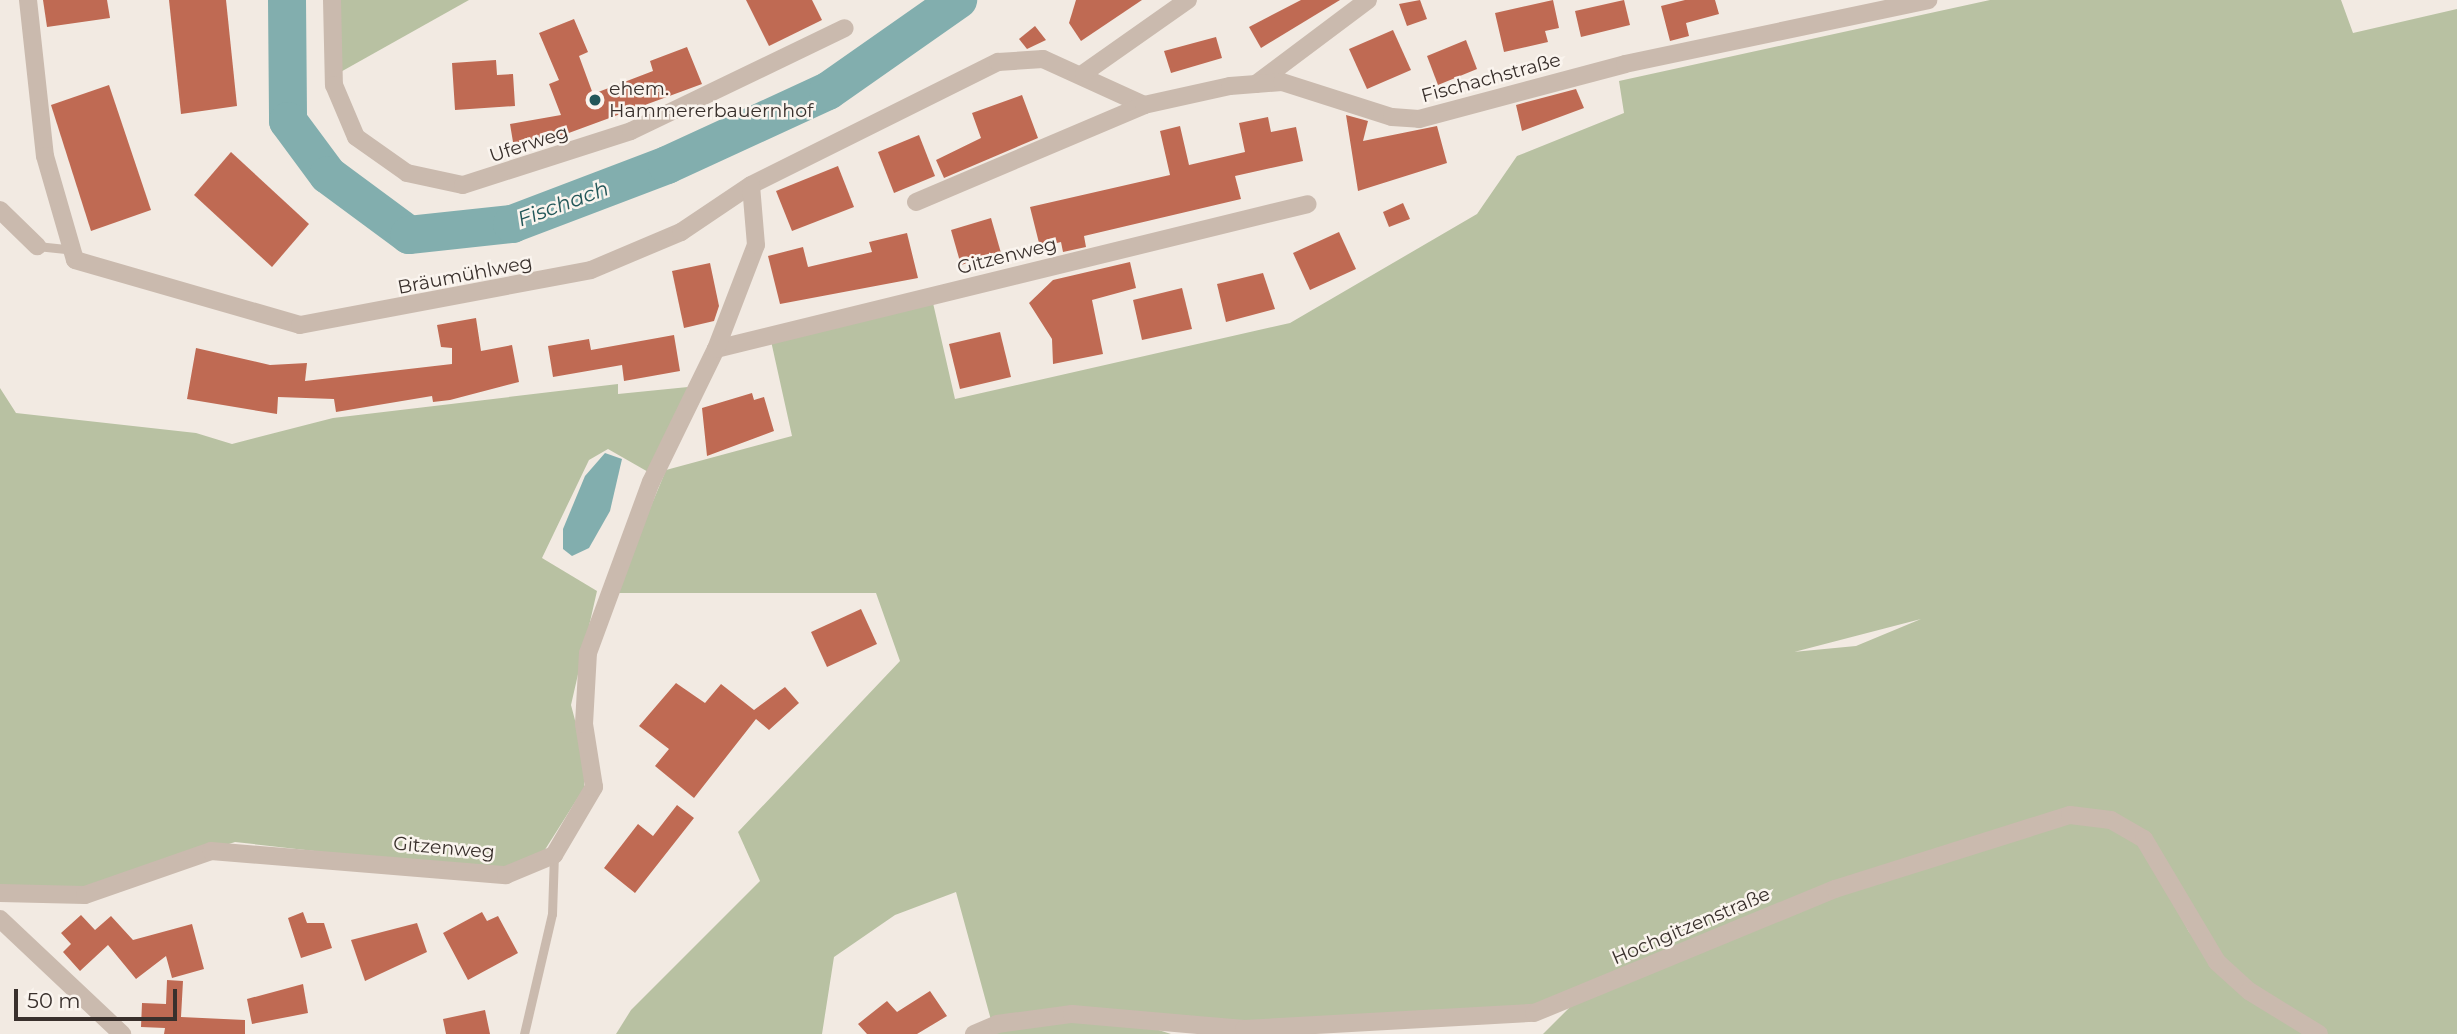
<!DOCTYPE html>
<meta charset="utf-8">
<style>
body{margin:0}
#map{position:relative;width:2457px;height:1034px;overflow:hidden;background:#f2eae2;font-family:Montserrat,sans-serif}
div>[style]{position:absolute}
.green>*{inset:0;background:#b8c1a2}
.water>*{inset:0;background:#82aeae}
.river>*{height:38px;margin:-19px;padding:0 19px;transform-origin:19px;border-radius:19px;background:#82aeae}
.building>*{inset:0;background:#bf6a53}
.service>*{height:9px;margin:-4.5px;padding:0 4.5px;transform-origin:4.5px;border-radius:4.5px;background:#cabaae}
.minor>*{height:18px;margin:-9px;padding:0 9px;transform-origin:9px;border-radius:9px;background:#cabaae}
.dots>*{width:19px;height:19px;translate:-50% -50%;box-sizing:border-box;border:4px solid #faf4ee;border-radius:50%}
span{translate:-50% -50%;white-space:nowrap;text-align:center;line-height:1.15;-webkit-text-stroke:5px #faf4ee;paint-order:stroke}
.street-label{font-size:19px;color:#39302c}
.poi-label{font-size:19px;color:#39302c}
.left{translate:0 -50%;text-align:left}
.water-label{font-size:21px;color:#235759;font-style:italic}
.scale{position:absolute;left:14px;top:989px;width:163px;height:32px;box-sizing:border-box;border:4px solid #39302c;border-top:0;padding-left:9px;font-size:21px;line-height:24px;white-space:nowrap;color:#39302c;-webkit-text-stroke:5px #faf4ee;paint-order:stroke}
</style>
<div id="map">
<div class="green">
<div style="clip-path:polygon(337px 0,469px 0,337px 74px)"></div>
<div style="clip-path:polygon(evenodd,1990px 0,2341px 0,2353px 33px,2457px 9px,2457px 1034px,2325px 1034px,2223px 963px,2146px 834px,2050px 816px,1543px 1005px,1317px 1025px,991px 1020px,956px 892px,895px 915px,834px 957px,822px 1034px,616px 1034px,631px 1010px,760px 881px,738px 832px,900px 661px,876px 593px,615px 593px,666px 470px,792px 436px,771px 341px,933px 303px,955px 399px,1290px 323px,1477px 214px,1517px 156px,1624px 113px,1619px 81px,1990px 0,1921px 619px,1856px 646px,1793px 652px,1794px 652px,1921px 619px)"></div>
<div style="clip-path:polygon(618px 384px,618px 394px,688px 387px,650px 473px,608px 449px,589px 460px,542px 558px,597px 591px,571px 705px,585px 758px,584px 788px,541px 856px,493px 871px,235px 842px,94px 888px,0 888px,0 388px,16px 413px,196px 433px,232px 444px,333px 418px)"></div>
<div style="clip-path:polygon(2078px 821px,2107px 825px,2142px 844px,2189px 932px,2309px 1034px,1543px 1034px,1572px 1005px,1861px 885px)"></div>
<div style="clip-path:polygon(1047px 1020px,1146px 1026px,1171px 1034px,984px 1034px)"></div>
</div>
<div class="water">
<div style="clip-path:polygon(605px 453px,622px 459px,610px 511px,589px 548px,572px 556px,563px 549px,563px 529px,585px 476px)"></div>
</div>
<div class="river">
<div style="left:287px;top:0;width:121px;rotate:89.5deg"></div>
<div style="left:288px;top:121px;width:67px;rotate:53.5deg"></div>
<div style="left:328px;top:175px;width:101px;rotate:36.5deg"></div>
<div style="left:409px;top:235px;width:104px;rotate:-6.1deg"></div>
<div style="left:512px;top:224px;width:166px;rotate:-20.8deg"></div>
<div style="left:667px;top:165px;width:177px;rotate:-24.7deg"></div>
<div style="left:828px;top:91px;width:159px;rotate:-35deg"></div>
</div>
<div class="building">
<div style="clip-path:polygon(43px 0,107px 0,110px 18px,47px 27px)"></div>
<div style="clip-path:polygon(169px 0,226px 0,237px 106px,181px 114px)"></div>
<div style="clip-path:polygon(746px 0,812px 0,822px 20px,769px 46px)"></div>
<div style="clip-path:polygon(1076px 0,1142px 0,1081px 41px,1069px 23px)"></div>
<div style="clip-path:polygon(1301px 0,1340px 0,1261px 48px,1249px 27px)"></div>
<div style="clip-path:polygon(1420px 0,1427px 19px,1407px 26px,1399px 4px)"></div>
<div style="clip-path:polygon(1553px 0,1559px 28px,1545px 31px,1548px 42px,1504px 52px,1495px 13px)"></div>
<div style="clip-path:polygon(1624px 0,1630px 25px,1581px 37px,1575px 11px)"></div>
<div style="clip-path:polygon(1685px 0,1715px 0,1719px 14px,1686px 23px,1689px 36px,1670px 41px,1661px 6px)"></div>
<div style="clip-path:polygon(574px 19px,588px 52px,579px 56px,593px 94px,653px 71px,650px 61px,687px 47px,702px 84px,547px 141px,513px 142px,510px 124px,561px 115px,549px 84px,559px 80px,539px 33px)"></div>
<div style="clip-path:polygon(1035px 26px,1046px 40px,1027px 49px,1019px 39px)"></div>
<div style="clip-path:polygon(1393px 30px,1411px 70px,1367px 89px,1349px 49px)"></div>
<div style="clip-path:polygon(1216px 37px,1222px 58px,1171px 73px,1164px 51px)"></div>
<div style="clip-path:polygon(1466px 40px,1477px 69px,1438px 85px,1427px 56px)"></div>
<div style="clip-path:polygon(496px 60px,497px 75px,513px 74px,515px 106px,455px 110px,452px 63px)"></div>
<div style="clip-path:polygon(109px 85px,151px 210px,91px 231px,51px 105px)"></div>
<div style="clip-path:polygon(1576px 89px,1584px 108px,1522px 131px,1516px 105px)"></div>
<div style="clip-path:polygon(1022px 95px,1038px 138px,944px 178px,936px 160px,981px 138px,972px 113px)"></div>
<div style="clip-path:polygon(1346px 115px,1368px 121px,1363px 141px,1437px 126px,1447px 163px,1358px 191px)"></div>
<div style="clip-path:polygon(1268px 117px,1271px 132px,1296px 127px,1303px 161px,1235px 176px,1241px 199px,1084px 236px,1086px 247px,1063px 252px,1061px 242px,1040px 247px,1030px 207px,1170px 175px,1160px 131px,1180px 126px,1189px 165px,1245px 152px,1239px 123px)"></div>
<div style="clip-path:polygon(919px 135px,935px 176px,894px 193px,878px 152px)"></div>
<div style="clip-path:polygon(231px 152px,309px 224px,272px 267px,194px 195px)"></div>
<div style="clip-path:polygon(838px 166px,854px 207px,792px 231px,776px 191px)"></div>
<div style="clip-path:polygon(1403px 203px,1410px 219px,1389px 227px,1383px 212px)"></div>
<div style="clip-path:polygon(991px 218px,1001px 253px,961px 265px,951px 230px)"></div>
<div style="clip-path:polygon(1339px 232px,1356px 269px,1310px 290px,1293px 253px)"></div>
<div style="clip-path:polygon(907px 233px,918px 278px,780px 304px,768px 256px,803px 247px,808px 267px,872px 252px,869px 242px)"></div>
<div style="clip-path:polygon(1130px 262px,1136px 288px,1092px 300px,1103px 354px,1053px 364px,1052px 339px,1029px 303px,1053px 280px)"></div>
<div style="clip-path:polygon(710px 263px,719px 306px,714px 321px,684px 328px,672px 271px)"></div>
<div style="clip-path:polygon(1263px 273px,1275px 309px,1226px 322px,1217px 284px)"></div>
<div style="clip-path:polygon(1182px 288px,1192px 329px,1142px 340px,1133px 300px)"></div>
<div style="clip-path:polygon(476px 318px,481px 351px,512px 345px,519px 382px,450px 400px,433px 402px,432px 396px,336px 412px,334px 399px,278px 397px,277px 414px,187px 399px,196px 348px,270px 365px,307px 363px,305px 381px,452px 364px,452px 348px,441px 347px,437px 325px)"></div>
<div style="clip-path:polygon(1000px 332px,1011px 377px,960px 389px,949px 344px)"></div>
<div style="clip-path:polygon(674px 335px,680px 371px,624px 381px,622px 365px,553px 377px,548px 346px,589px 339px,591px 350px)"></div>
<div style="clip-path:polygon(752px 393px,754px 400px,764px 397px,774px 431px,707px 456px,702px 408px)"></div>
<div style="clip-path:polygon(861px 609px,877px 644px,827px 667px,811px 632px)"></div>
<div style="clip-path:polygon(676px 683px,705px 703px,721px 684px,754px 710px,785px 687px,799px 703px,769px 730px,756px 719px,694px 798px,655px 766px,669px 749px,639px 726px)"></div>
<div style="clip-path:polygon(677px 805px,694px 818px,635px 893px,604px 868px,638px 824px,653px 836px)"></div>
<div style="clip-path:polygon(303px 912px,307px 923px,324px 923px,332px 948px,301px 958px,288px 918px)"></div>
<div style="clip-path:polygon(482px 912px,487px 921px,498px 916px,518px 953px,468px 980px,443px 933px)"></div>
<div style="clip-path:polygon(81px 915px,95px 930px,111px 916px,133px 940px,192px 924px,204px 969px,172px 978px,166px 956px,136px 979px,108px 945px,80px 971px,63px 952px,71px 944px,61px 933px)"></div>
<div style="clip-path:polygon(417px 923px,427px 952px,365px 981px,351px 940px)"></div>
<div style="clip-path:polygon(167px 980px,183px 981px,181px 1017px,245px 1020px,245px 1034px,164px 1034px,165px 1028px,141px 1027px,142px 1003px,166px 1004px)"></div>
<div style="clip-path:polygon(303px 984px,308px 1013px,252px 1024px,247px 999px)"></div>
<div style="clip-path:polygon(930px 991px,947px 1016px,917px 1034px,867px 1034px,858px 1024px,887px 1001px,897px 1012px)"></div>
<div style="clip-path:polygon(485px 1010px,490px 1034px,446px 1034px,443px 1019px)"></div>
</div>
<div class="service">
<div style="left:37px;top:246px;width:31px;rotate:6deg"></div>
<div style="left:524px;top:1034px;width:123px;rotate:-76.9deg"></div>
<div style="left:552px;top:914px;width:59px;rotate:-88.1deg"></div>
</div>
<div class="minor">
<div style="left:28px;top:0;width:157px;rotate:83.8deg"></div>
<div style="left:45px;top:156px;width:108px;rotate:73.9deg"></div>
<div style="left:75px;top:260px;width:234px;rotate:16.1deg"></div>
<div style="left:300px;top:325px;width:296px;rotate:-10.7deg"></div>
<div style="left:591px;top:270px;width:98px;rotate:-22.9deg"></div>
<div style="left:681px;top:232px;width:84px;rotate:-33.9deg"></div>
<div style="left:751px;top:185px;width:276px;rotate:-26.5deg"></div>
<div style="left:998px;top:62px;width:45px;rotate:-3.8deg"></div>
<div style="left:1043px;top:59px;width:111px;rotate:24.5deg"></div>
<div style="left:332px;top:0;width:85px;rotate:88.7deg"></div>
<div style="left:334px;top:85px;width:56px;rotate:67.1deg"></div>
<div style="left:356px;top:137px;width:62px;rotate:35.2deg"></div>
<div style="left:407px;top:173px;width:57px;rotate:12.1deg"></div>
<div style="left:463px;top:185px;width:176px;rotate:-17.8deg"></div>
<div style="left:631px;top:131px;width:237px;rotate:-25.7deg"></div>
<div style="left:1084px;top:73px;width:127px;rotate:-35.1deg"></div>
<div style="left:1256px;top:84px;width:140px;rotate:-36.9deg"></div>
<div style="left:916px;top:202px;width:248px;rotate:-23deg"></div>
<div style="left:1144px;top:105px;width:88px;rotate:-12.5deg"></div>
<div style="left:1230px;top:86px;width:52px;rotate:-4.4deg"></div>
<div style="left:1282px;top:82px;width:115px;rotate:17.7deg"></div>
<div style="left:1392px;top:117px;width:27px;rotate:4deg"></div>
<div style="left:1419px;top:119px;width:213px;rotate:-14.9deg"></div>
<div style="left:1625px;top:64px;width:310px;rotate:-11.9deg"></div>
<div style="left:0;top:210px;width:52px;rotate:44.2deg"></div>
<div style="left:716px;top:349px;width:609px;rotate:-13.76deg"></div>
<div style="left:0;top:893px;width:85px;rotate:1.3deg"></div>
<div style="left:85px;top:895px;width:133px;rotate:-19.2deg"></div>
<div style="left:211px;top:851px;width:296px;rotate:4.7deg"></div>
<div style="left:506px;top:875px;width:52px;rotate:-22.6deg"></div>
<div style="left:554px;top:855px;width:79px;rotate:-59.5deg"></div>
<div style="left:594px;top:787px;width:64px;rotate:-99deg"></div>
<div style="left:584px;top:724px;width:71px;rotate:-86.8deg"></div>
<div style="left:588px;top:653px;width:182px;rotate:-69.8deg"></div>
<div style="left:651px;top:482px;width:148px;rotate:-64deg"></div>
<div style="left:716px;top:349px;width:111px;rotate:-69deg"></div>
<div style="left:756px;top:245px;width:60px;rotate:-94.8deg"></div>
<div style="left:0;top:919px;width:168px;rotate:43.3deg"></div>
<div style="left:974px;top:1034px;width:25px;rotate:-23deg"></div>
<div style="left:997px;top:1024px;width:76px;rotate:-7.6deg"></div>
<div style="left:1072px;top:1014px;width:173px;rotate:5deg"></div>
<div style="left:1244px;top:1029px;width:290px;rotate:-3.2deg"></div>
<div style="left:1534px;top:1013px;width:326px;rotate:-22.4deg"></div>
<div style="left:1835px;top:889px;width:246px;rotate:-17.5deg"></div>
<div style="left:2070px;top:815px;width:41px;rotate:7deg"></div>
<div style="left:2111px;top:820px;width:38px;rotate:30deg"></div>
<div style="left:2144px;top:839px;width:143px;rotate:59.3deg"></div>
<div style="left:2217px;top:962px;width:43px;rotate:42.2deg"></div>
<div style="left:2249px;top:991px;width:82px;rotate:31.6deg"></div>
</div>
<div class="dots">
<div style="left:595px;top:100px;background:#235759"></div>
</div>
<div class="street-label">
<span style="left:1491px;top:78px;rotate:-15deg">Fischachstraße</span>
<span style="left:529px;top:144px;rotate:-18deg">Uferweg</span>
<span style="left:1007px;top:256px;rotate:-14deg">Gitzenweg</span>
<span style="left:465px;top:275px;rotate:-11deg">Bräumühlweg</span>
<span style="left:444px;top:848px;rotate:5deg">Gitzenweg</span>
<span style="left:1691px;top:926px;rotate:-23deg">Hochgitzenstraße</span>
</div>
<div class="poi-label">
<span class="left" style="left:609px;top:100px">ehem.<br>Hammererbauernhof</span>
</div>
<div class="water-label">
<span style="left:563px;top:204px;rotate:-20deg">Fischach</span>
</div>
<div class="scale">50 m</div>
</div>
